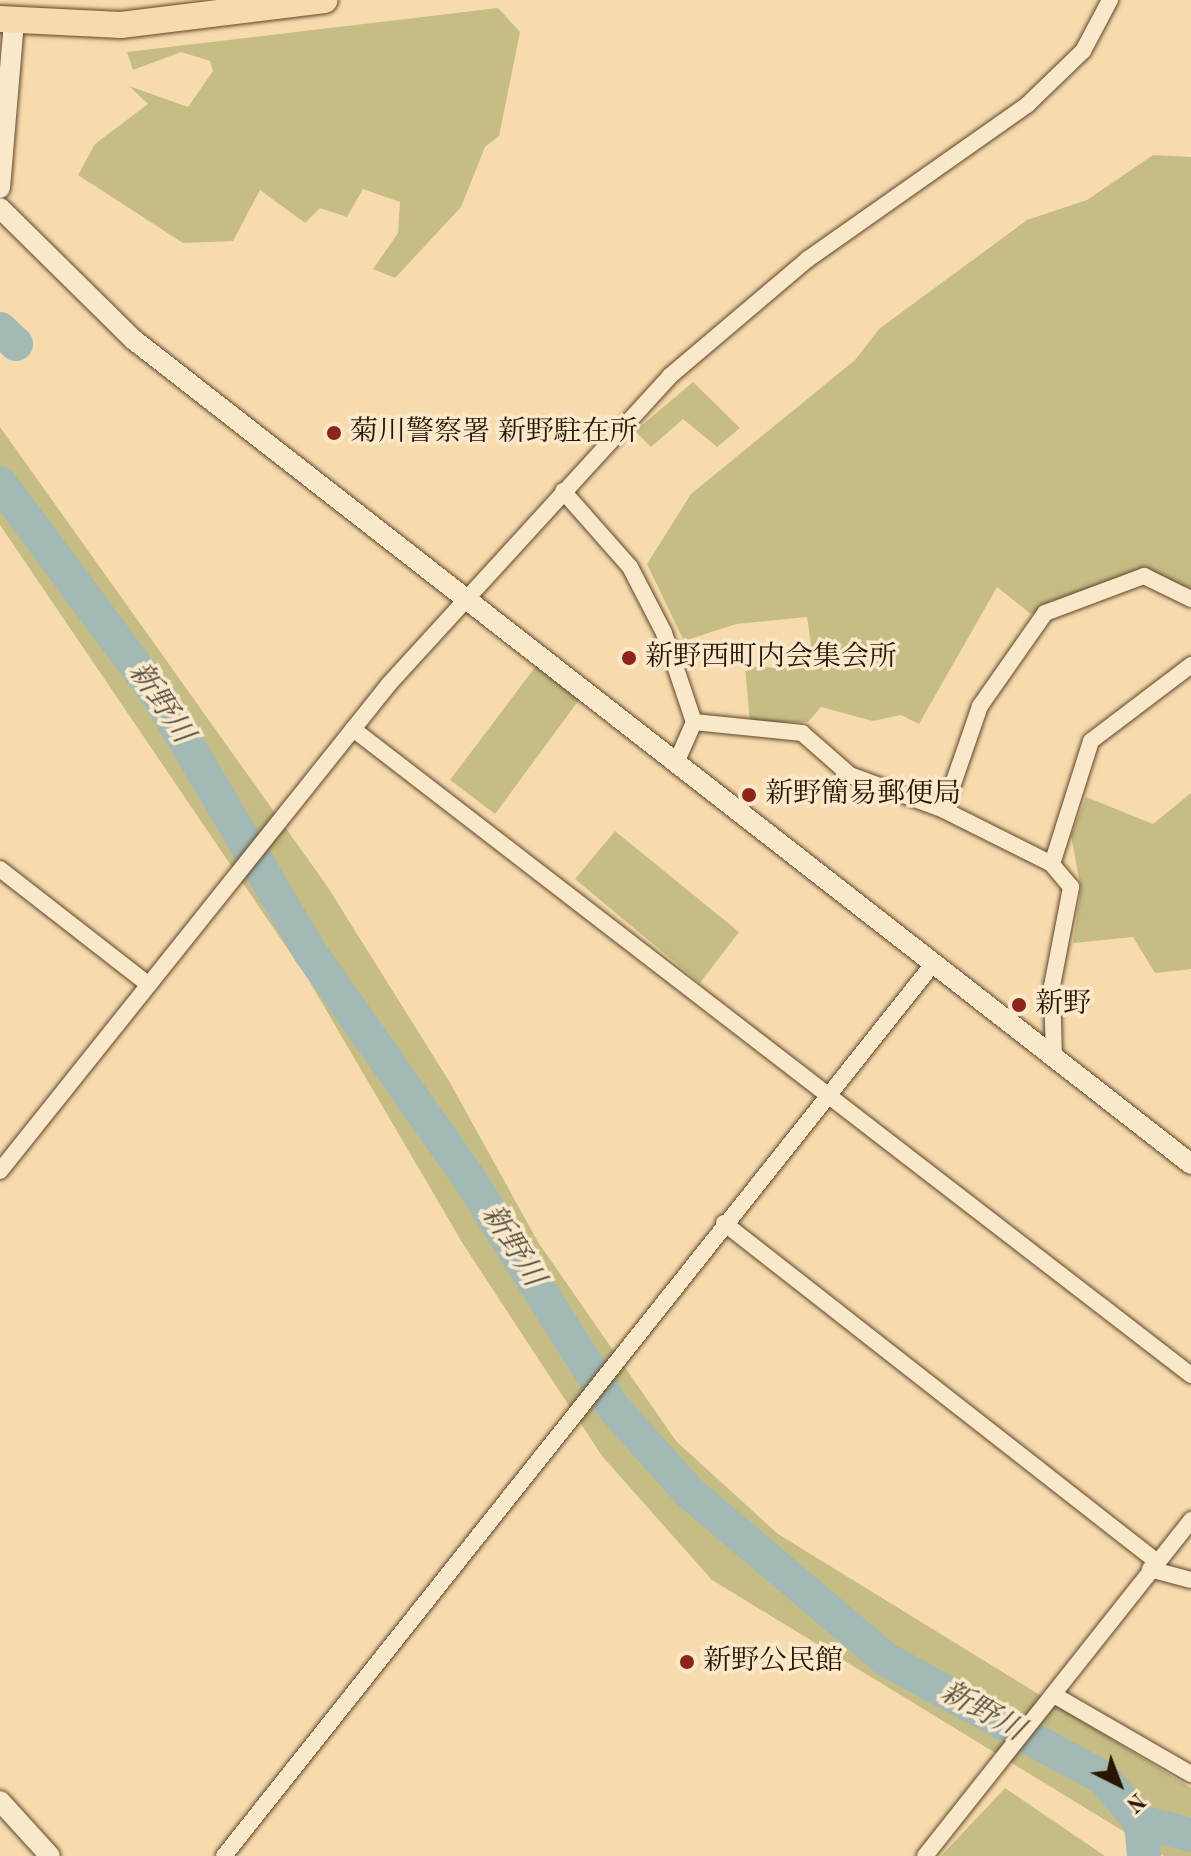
<!DOCTYPE html>
<meta charset="utf-8">
<style>
body{margin:0}
#map{position:relative;width:1191px;height:1856px;overflow:hidden;background:#f8dbad;font-family:"Old Standard TT","Noto Serif JP",serif}
div>[style]{position:absolute}
.green>*{inset:0;background:#c5bd84}
.river>*{height:34px;margin:-17px;padding:0 17px;transform-origin:17px;border-radius:17px;background:#a2b9b5}
.roads{filter:drop-shadow(0 0 2px #5e462c) drop-shadow(0 0 2px #5e462c)}
.minor>*{height:16px;margin:-8px;padding:0 8px;transform-origin:8px;border-radius:8px;background:#fae8ca}
.tertiary>*{height:20px;margin:-10px;padding:0 10px;transform-origin:10px;border-radius:10px;background:#fae8ca}
.primary>*{height:26px;margin:-13px;padding:0 13px;transform-origin:13px;border-radius:13px;background:#f8dbad}
.dots>*{width:22px;height:22px;translate:-50% -50%;box-sizing:border-box;border:4px solid #fae8ca;border-radius:50%}
span{translate:-50% -50%;white-space:nowrap;text-align:center;line-height:1.15;-webkit-text-stroke:7px #fae8ca;paint-order:stroke}
.poi-label{font-size:28px;color:#2b1401}
.left{translate:0 -50%;text-align:left}
.water-label{font-size:30px;color:#554e40;font-style:italic}
.north{position:absolute;left:1079px;top:1744px;width:80px;height:80px;-webkit-text-stroke:6px #fae8ca;paint-order:stroke;rotate:138deg;font-size:22px;font-weight:700;line-height:32px;text-align:center;color:#2b1401}
.north::after{content:'';display:block;margin:auto;width:28px;height:36px;background:#2b1401;clip-path:polygon(50% 0,100% 100%,50% 72%,0 100%)}
</style>
<div id="map">
<div class="green">
<div style="clip-path:polygon(498px 8px,520px 32px,499px 136px,485px 147px,461px 207px,395px 278px,373px 269px,398px 233px,400px 202px,363px 189px,347px 217px,320px 208px,305px 223px,260px 190px,233px 241px,183px 243px,78px 175px,95px 144px,148px 104px,129px 86px,188px 107px,213px 71px,210px 61px,181px 52px,133px 70px,127px 52px)"></div>
<div style="clip-path:polygon(1153px 155px,1191px 157px,1191px 588px,1146px 577px,1031px 614px,997px 587px,919px 724px,901px 715px,873px 721px,821px 707px,808px 722px,750px 722px,745px 667px,808px 668px,813px 658px,807px 617px,736px 624px,684px 641px,647px 564px,691px 494px,855px 360px,879px 329px,1027px 220px,1087px 200px)"></div>
<div style="clip-path:polygon(693px 382px,740px 428px,717px 447px,683px 419px,651px 447px,635px 431px)"></div>
<div style="clip-path:polygon(0 427px,327px 886px,449px 1081px,538px 1242px,676px 1441px,778px 1534px,1191px 1788px,1191px 1856px,1164px 1856px,712px 1580px,602px 1456px,463px 1244px,308px 979px,0 525px)"></div>
<div style="clip-path:polygon(536px 666px,579px 700px,495px 814px,450px 780px)"></div>
<div style="clip-path:polygon(1191px 793px,1191px 969px,1155px 973px,1133px 937px,1073px 943px,1081px 889px,1071px 836px,1086px 797px,1153px 824px)"></div>
<div style="clip-path:polygon(615px 831px,739px 932px,700px 983px,575px 879px)"></div>
<div style="clip-path:polygon(1005px 1788px,1105px 1856px,941px 1856px)"></div>
</div>
<div class="river">
<div style="left:0;top:329px;width:22px;rotate:43deg"></div>
<div style="left:0;top:483px;width:270px;rotate:53.4deg"></div>
<div style="left:161px;top:700px;width:293px;rotate:59.4deg"></div>
<div style="left:310px;top:952px;width:273px;rotate:54.9deg"></div>
<div style="left:467px;top:1175px;width:274px;rotate:57.8deg"></div>
<div style="left:613px;top:1407px;width:115px;rotate:48.2deg"></div>
<div style="left:690px;top:1493px;width:258px;rotate:40.3deg"></div>
<div style="left:887px;top:1660px;width:246px;rotate:28.6deg"></div>
<div style="left:1103px;top:1778px;width:58px;rotate:49.2deg"></div>
<div style="left:1141px;top:1822px;width:52px;rotate:14.6deg"></div>
<div style="left:1141px;top:1822px;width:34px;rotate:85deg"></div>
</div>
<div class="roads">
<div class="minor">
<div style="left:563px;top:491px;width:101px;rotate:48.6deg"></div>
<div style="left:630px;top:567px;width:74px;rotate:62.7deg"></div>
<div style="left:664px;top:633px;width:94px;rotate:71.4deg"></div>
<div style="left:694px;top:722px;width:109px;rotate:5.8deg"></div>
<div style="left:802px;top:733px;width:64px;rotate:41.2deg"></div>
<div style="left:850px;top:775px;width:100px;rotate:20.4deg"></div>
<div style="left:944px;top:810px;width:110px;rotate:-70.9deg"></div>
<div style="left:980px;top:706px;width:113px;rotate:-55deg"></div>
<div style="left:1045px;top:613px;width:106px;rotate:-20.5deg"></div>
<div style="left:1144px;top:576px;width:52px;rotate:26.1deg"></div>
<div style="left:353px;top:729px;width:1058px;rotate:37.63deg"></div>
<div style="left:676px;top:763px;width:45px;rotate:-66.3deg"></div>
<div style="left:944px;top:810px;width:121px;rotate:26.6deg"></div>
<div style="left:0;top:869px;width:184px;rotate:37.9deg"></div>
<div style="left:1054px;top:1058px;width:72px;rotate:-91.6deg"></div>
<div style="left:1052px;top:986px;width:101px;rotate:-79.1deg"></div>
<div style="left:1071px;top:887px;width:30px;rotate:-130deg"></div>
<div style="left:1052px;top:864px;width:129px;rotate:-72.4deg"></div>
<div style="left:1091px;top:741px;width:126px;rotate:-37.2deg"></div>
<div style="left:0;top:1171px;width:623px;rotate:-51.38deg"></div>
<div style="left:389px;top:684px;width:417px;rotate:-47.6deg"></div>
<div style="left:670px;top:376px;width:181px;rotate:-40.3deg"></div>
<div style="left:808px;top:259px;width:268px;rotate:-35.1deg"></div>
<div style="left:1027px;top:105px;width:78px;rotate:-44deg"></div>
<div style="left:1083px;top:51px;width:58px;rotate:-62.1deg"></div>
<div style="left:724px;top:1223px;width:549px;rotate:38.04deg"></div>
<div style="left:1150px;top:1569px;width:42px;rotate:15deg"></div>
<div style="left:1054px;top:1695px;width:158px;rotate:30deg"></div>
<div style="left:224px;top:1856px;width:1139px;rotate:-51.52deg"></div>
<div style="left:925px;top:1856px;width:429px;rotate:-51.6deg"></div>
</div>
<div class="tertiary">
<div style="left:0;top:188px;width:167px;rotate:-85.2deg"></div>
<div style="left:0;top:208px;width:188px;rotate:44.6deg"></div>
<div style="left:134px;top:340px;width:1340px;rotate:37.94deg"></div>
<div style="left:0;top:1801px;width:74px;rotate:47.7deg"></div>
</div>
<div class="primary">
<div style="left:0;top:19px;width:121px;rotate:2.8deg"></div>
<div style="left:121px;top:25px;width:205px;rotate:-7deg"></div>
</div>
</div>
<div class="dots">
<div style="left:334px;top:433px;background:#8f2418"></div>
<div style="left:629px;top:658px;background:#8f2418"></div>
<div style="left:749px;top:795px;background:#8f2418"></div>
<div style="left:1019px;top:1005px;background:#8f2418"></div>
<div style="left:687px;top:1662px;background:#8f2418"></div>
</div>
<div class="poi-label">
<span class="left" style="left:350px;top:433px">菊川警察署 新野駐在所</span>
<span class="left" style="left:645px;top:658px">新野西町内会集会所</span>
<span class="left" style="left:765px;top:795px">新野簡易郵便局</span>
<span class="left" style="left:1035px;top:1005px">新野</span>
<span class="left" style="left:703px;top:1662px">新野公民館</span>
</div>
<div class="water-label">
<span style="left:160px;top:703px;rotate:56deg">新野川</span>
<span style="left:512px;top:1246px;rotate:58deg">新野川</span>
<span style="left:982px;top:1712px;rotate:29deg">新野川</span>
</div>
<div class="north">N</div>
</div>
